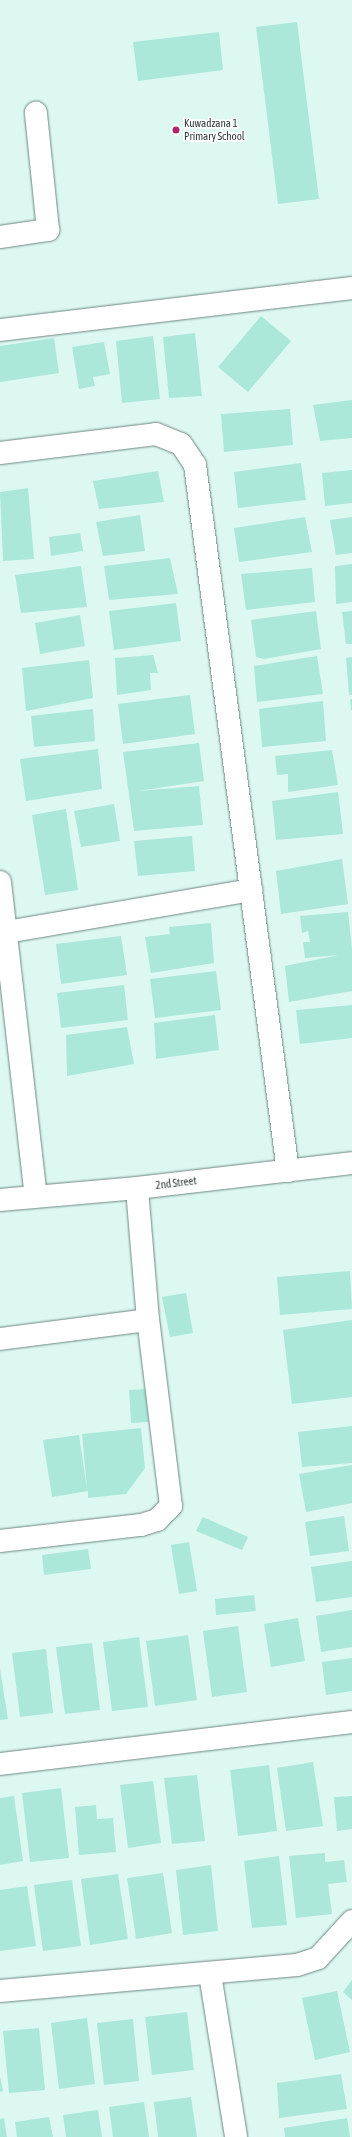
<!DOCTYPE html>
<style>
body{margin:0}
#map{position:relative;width:352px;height:2137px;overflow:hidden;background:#ddf8f1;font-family:"Asap Condensed",sans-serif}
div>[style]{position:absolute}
.building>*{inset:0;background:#abe8da}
.roads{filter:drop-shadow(0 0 1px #6e8781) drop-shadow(0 0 1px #6e8781)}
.minor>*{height:22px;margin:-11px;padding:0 11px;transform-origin:11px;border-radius:11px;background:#fff}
.dots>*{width:11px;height:11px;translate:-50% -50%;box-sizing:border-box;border:2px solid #fff;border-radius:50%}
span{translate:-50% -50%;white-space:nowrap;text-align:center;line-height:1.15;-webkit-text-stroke:3.5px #fff;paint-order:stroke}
.poi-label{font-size:11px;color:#313c3a}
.left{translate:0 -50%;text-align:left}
.street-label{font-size:11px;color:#313c3a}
</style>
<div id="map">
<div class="building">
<div style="clip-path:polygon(297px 22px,319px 199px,278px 204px,256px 27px)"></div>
<div style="clip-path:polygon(219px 32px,223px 70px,138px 81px,133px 42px)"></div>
<div style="clip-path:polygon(261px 316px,291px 341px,248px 392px,218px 367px)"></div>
<div style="clip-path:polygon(195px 333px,202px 396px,169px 398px,163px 337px)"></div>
<div style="clip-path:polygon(153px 336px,160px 399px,122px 403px,116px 341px)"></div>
<div style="clip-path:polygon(54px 338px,59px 373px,0 382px,0 346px)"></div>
<div style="clip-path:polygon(104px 342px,110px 374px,93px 377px,95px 386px,79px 389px,72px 347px)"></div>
<div style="clip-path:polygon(352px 400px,352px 438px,320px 441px,313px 405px)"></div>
<div style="clip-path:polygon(290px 409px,293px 445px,224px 452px,221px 414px)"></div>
<div style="clip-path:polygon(301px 463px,306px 500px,238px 508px,234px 472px)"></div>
<div style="clip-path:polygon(352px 470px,352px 503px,325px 506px,322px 473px)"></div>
<div style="clip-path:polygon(158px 471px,164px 502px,99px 509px,93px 481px)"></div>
<div style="clip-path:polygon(28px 488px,34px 559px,3px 561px,0 492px)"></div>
<div style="clip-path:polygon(140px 515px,145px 551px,103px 556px,96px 522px)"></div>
<div style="clip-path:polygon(305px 517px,312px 552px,239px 562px,234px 528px)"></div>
<div style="clip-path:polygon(352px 517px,352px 553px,336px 555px,330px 520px)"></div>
<div style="clip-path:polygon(80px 533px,83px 551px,51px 556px,49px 537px)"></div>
<div style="clip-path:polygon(170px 558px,178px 594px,109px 600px,104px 566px)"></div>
<div style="clip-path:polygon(352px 564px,352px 602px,336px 604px,335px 566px)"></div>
<div style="clip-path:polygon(81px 566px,87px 607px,21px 613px,15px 575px)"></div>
<div style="clip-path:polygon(312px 568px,315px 602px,246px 610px,241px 574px)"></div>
<div style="clip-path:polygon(176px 603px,181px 641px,114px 650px,109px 611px)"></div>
<div style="clip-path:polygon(316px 611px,321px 649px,264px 659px,256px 657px,251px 620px)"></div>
<div style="clip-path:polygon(352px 611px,352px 644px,346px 644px,342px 612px)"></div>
<div style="clip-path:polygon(80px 615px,85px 646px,40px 654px,35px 623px)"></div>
<div style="clip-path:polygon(153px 655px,158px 673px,150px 673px,151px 690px,117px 695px,115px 658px)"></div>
<div style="clip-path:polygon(317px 656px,323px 694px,257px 702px,254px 666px)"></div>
<div style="clip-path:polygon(352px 657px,352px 695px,349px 695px,346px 658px)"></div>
<div style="clip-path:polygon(89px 660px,93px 698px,26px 711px,22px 668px)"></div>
<div style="clip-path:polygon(190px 695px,195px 734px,123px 744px,118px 704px)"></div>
<div style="clip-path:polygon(350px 699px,352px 699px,352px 710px,351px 710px)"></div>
<div style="clip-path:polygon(323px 701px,326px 741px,262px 747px,259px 709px)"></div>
<div style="clip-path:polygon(93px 709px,95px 741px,34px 747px,31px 716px)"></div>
<div style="clip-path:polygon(199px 743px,204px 781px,138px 791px,199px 786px,203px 825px,134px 831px,123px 752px)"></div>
<div style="clip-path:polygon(98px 749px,102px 789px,26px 801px,20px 759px)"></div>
<div style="clip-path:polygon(332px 750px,338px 785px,288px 792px,288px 774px,277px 775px,275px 756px)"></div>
<div style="clip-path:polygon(338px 792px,343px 834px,276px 840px,272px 801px)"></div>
<div style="clip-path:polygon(114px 804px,120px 841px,81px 847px,74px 811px)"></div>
<div style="clip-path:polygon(66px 809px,78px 890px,45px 895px,32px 815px)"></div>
<div style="clip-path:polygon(192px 836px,195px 871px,138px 876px,134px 841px)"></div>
<div style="clip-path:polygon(342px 859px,348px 904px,281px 914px,276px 871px)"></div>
<div style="clip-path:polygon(348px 912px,352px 949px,352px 991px,289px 1002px,285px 966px,339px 955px,305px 958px,303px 942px,310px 942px,308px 931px,302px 933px,300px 916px)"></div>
<div style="clip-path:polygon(211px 923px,214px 963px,151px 973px,145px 937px,170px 934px,169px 927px)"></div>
<div style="clip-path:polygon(121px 936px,127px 975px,61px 984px,56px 944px)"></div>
<div style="clip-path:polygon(216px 971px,221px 1010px,155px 1018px,150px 979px)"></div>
<div style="clip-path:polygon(124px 985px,128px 1020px,61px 1028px,57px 993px)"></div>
<div style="clip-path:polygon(352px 1005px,352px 1038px,300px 1044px,296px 1010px)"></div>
<div style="clip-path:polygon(215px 1015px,219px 1050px,156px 1059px,154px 1023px)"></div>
<div style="clip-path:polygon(127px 1027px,134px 1064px,67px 1076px,66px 1035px)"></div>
<div style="clip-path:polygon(350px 1271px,352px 1309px,280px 1315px,277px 1277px)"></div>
<div style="clip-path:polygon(186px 1293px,193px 1333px,170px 1337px,162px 1297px)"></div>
<div style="clip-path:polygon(352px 1320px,352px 1397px,292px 1404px,283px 1330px)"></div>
<div style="clip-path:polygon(146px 1389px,148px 1422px,131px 1423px,129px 1390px)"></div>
<div style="clip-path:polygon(352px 1426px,352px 1463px,302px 1467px,298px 1432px)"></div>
<div style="clip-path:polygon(141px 1428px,145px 1468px,126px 1494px,88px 1498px,88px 1491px,52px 1497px,43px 1440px,79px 1435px,87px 1489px,82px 1434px)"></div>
<div style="clip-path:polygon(352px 1465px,352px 1503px,306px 1512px,299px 1474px)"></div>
<div style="clip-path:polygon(344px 1516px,349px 1551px,310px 1556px,305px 1522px)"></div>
<div style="clip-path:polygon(203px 1517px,248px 1537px,242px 1550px,196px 1531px)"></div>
<div style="clip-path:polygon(189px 1542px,197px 1591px,179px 1594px,171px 1545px)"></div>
<div style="clip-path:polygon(88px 1549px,91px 1569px,44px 1575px,42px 1555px)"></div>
<div style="clip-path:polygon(352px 1561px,352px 1597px,316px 1602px,311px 1567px)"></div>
<div style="clip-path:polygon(254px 1595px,256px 1611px,216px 1615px,215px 1599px)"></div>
<div style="clip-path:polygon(352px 1610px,352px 1647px,321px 1652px,316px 1616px)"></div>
<div style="clip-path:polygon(298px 1618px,305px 1661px,271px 1667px,264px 1624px)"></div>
<div style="clip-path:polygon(238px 1626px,247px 1692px,212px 1697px,203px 1631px)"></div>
<div style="clip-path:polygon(188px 1635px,197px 1700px,155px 1706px,146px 1641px)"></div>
<div style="clip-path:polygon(139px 1637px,148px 1707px,112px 1711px,103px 1642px)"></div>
<div style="clip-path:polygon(92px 1643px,100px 1710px,65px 1714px,56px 1647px)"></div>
<div style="clip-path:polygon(46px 1649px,53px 1713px,20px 1717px,12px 1653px)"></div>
<div style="clip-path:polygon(352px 1658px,352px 1691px,326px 1695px,322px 1662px)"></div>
<div style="clip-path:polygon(0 1669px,8px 1719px,0 1720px)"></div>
<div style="clip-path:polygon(313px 1762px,323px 1826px,286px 1831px,277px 1768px)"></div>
<div style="clip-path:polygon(269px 1765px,277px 1831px,238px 1836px,230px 1770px)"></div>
<div style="clip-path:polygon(197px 1775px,205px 1841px,172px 1844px,164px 1778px)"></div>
<div style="clip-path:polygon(153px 1781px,161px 1843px,128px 1848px,120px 1785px)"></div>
<div style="clip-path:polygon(61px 1788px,69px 1858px,30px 1862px,22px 1793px)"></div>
<div style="clip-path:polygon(14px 1796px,23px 1861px,0 1865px,0 1798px)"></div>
<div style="clip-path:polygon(352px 1796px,352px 1829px,337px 1831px,334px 1797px)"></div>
<div style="clip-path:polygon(96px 1805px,97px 1819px,113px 1818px,116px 1852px,79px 1855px,75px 1807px)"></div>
<div style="clip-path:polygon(325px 1853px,325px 1862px,344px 1860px,347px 1882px,328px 1884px,332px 1914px,296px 1918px,289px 1856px)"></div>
<div style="clip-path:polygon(279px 1856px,287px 1925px,252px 1928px,244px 1861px)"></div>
<div style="clip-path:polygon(211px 1865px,218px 1931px,183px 1935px,176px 1870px)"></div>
<div style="clip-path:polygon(163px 1873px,172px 1933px,136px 1939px,127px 1878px)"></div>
<div style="clip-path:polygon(118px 1874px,128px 1939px,90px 1945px,81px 1879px)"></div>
<div style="clip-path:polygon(72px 1880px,81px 1946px,43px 1951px,34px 1885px)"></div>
<div style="clip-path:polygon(27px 1886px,36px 1946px,0 1951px,0 1890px)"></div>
<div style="clip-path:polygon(352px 1980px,352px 2000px,343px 1992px)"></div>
<div style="clip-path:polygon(337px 1991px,350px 2052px,315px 2060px,302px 1998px)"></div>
<div style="clip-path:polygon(187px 2012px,194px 2070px,152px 2075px,145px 2017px)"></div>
<div style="clip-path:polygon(87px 2018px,95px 2084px,59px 2089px,51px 2023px)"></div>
<div style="clip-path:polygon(133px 2019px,139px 2081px,104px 2085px,97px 2023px)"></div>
<div style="clip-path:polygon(39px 2028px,45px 2090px,9px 2093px,3px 2031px)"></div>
<div style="clip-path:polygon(341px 2074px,347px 2109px,279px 2118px,277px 2083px)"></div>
<div style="clip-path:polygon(0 2076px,3px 2091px,0 2092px)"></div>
<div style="clip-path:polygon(191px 2097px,197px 2137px,158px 2137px,154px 2102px)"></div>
<div style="clip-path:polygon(144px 2102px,149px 2137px,113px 2137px,109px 2107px)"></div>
<div style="clip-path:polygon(98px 2110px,102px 2137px,66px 2137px,63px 2115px)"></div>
<div style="clip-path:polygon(49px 2117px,53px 2137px,17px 2137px,15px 2122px)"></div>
<div style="clip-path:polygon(4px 2118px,7px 2137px,0 2137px,0 2119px)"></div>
<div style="clip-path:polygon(347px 2118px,350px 2137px,285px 2137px,284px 2128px)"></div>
</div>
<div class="roads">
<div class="minor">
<div style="left:0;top:237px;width:49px;rotate:-8.3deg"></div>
<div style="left:48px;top:230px;width:118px;rotate:-95.9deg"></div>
<div style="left:0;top:330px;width:354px;rotate:-6.8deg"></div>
<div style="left:0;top:453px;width:157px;rotate:-6.9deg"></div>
<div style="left:156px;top:434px;width:27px;rotate:22deg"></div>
<div style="left:181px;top:444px;width:25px;rotate:56deg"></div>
<div style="left:195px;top:465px;width:712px;rotate:82.5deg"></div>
<div style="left:0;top:882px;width:316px;rotate:83.5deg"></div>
<div style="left:6px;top:932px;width:249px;rotate:-9.7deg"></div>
<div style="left:0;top:1200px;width:138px;rotate:-5deg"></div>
<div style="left:137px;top:1188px;width:216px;rotate:-6.6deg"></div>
<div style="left:0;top:1339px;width:149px;rotate:-7.3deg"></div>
<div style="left:0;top:1541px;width:142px;rotate:-6.5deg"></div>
<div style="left:141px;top:1525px;width:17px;rotate:-17deg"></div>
<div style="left:157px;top:1520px;width:20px;rotate:-45deg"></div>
<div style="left:171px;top:1506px;width:187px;rotate:-97deg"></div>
<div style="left:148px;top:1320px;width:132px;rotate:-94.8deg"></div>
<div style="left:0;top:1764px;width:354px;rotate:-6.8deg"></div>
<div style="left:210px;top:1974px;width:165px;rotate:80.9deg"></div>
<div style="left:0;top:1991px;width:298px;rotate:-5deg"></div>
<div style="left:297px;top:1965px;width:22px;rotate:-18deg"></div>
<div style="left:318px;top:1958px;width:50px;rotate:-47.4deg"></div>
</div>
</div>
<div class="dots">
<div style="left:176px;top:130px;background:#ad266b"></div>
</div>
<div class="poi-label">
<span class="left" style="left:184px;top:130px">Kuwadzana 1<br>Primary School</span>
</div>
<div class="street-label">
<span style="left:176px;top:1183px;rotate:-7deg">2nd Street</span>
</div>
</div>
